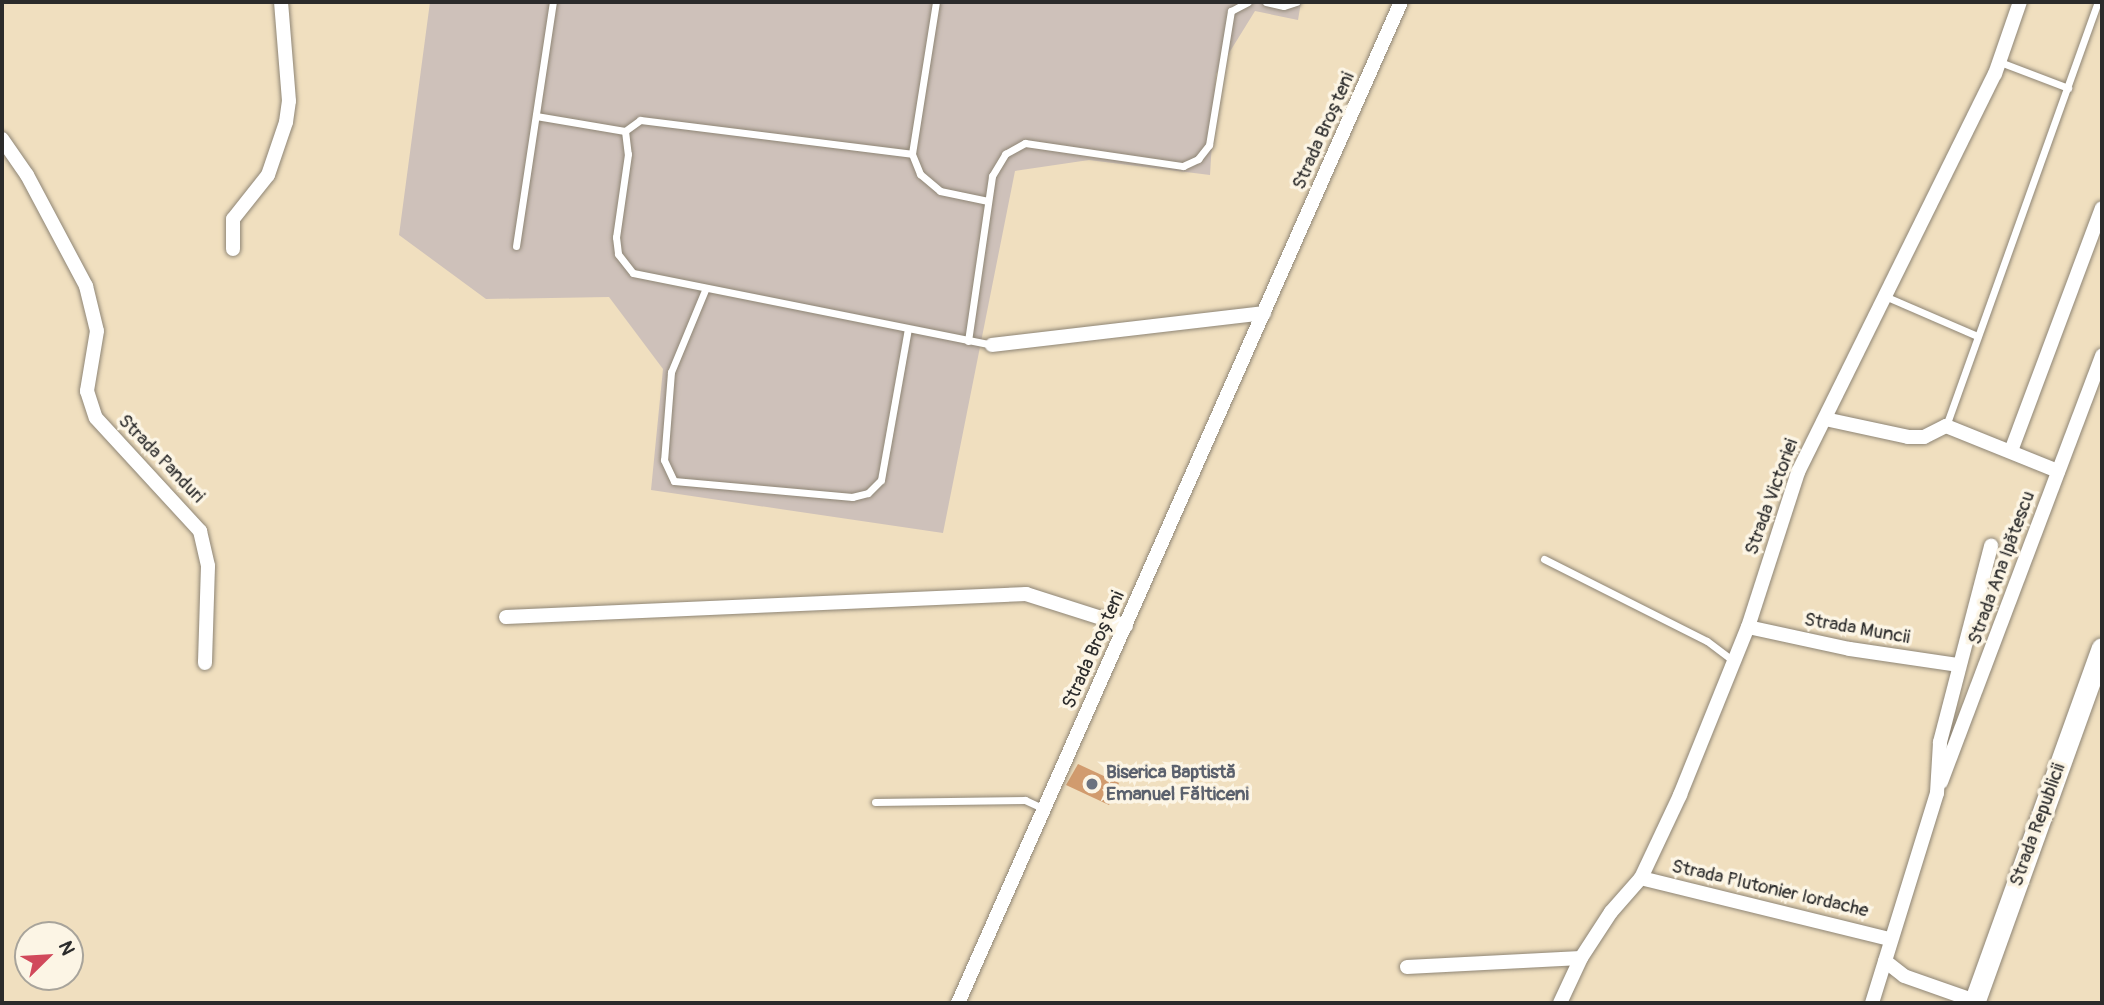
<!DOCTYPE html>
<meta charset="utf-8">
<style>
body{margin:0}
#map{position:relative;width:2104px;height:1005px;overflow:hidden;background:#f0dfbf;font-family:Pangolin,sans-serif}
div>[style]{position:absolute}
.industrial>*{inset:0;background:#cec1ba}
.building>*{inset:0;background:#d19b6e}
.roads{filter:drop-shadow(0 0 2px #8e8575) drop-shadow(0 0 2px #8e8575)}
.service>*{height:7px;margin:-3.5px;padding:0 3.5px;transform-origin:3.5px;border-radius:3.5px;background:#fff}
.minor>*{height:14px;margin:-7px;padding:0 7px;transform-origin:7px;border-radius:7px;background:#fff}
.secondary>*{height:21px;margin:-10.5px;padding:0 10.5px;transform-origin:10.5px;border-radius:10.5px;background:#fff}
.dots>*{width:19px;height:19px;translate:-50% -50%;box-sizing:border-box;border:4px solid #fcf5e5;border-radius:50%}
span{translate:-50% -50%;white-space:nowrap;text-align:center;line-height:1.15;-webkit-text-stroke:7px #fcf5e5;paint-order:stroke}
.street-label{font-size:19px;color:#2b2b2b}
.worship-label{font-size:19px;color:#5b616d;font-weight:700}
.left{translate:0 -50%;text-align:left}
.frame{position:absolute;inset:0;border:4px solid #2b2b2b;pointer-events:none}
.north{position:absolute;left:14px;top:921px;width:70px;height:70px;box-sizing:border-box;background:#fcf5e5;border:2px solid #a8a49b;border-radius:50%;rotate:66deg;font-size:19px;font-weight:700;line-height:28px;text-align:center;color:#2b2b2b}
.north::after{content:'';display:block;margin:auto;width:24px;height:32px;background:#d1495b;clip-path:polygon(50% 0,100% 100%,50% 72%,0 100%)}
</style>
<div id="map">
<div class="industrial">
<div style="clip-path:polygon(430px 2px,1301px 2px,1298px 20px,1255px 11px,1216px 74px,1210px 175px,1089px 160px,1015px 171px,943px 533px,651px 490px,663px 369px,609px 297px,486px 299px,399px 235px)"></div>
</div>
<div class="building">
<div style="clip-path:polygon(1078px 764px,1119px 783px,1109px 805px,1066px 785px)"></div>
</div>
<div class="roads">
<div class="service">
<div style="left:936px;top:2px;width:154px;rotate:99deg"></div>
<div style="left:912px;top:154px;width:22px;rotate:68deg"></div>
<div style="left:920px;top:174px;width:26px;rotate:40deg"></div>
<div style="left:940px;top:191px;width:49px;rotate:11.8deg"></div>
<div style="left:1266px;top:2px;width:18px;rotate:13deg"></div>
<div style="left:1284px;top:6px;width:13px;rotate:-18deg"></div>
<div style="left:2000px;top:62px;width:73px;rotate:20.9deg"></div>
<div style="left:536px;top:116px;width:90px;rotate:9.6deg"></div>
<div style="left:625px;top:131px;width:23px;rotate:83deg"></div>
<div style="left:628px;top:154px;width:84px;rotate:98.2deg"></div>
<div style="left:616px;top:237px;width:17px;rotate:83deg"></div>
<div style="left:618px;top:254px;width:24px;rotate:52deg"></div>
<div style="left:633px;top:273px;width:366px;rotate:11.3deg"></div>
<div style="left:625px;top:131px;width:19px;rotate:-36deg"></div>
<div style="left:640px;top:120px;width:274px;rotate:7.1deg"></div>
<div style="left:516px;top:246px;width:247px;rotate:-81.4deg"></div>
<div style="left:705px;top:290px;width:89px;rotate:112.5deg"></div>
<div style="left:671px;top:372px;width:88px;rotate:94.5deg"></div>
<div style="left:664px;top:460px;width:23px;rotate:65deg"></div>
<div style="left:674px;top:481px;width:179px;rotate:5.1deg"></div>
<div style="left:852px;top:497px;width:16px;rotate:-14deg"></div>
<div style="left:868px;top:493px;width:18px;rotate:-45deg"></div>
<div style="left:881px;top:480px;width:153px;rotate:-79.9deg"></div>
<div style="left:1887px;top:297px;width:98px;rotate:23.4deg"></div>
<div style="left:968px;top:341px;width:167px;rotate:-81.7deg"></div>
<div style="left:992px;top:176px;width:26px;rotate:-59deg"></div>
<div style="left:1005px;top:154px;width:23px;rotate:-29deg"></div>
<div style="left:1025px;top:143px;width:160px;rotate:8.3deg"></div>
<div style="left:1183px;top:166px;width:17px;rotate:-25deg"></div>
<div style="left:1198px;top:159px;width:18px;rotate:-52deg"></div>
<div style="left:1209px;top:145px;width:136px;rotate:-80.7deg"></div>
<div style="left:1231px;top:11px;width:19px;rotate:-28deg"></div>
<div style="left:1946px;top:426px;width:450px;rotate:-70.3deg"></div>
<div style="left:1544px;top:559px;width:182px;rotate:26.7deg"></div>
<div style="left:1707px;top:641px;width:34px;rotate:37deg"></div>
<div style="left:875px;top:802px;width:150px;rotate:-0.8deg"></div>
<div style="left:1025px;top:800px;width:21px;rotate:25deg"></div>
</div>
<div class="minor">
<div style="left:2px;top:139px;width:44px;rotate:55.2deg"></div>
<div style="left:27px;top:175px;width:126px;rotate:62deg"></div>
<div style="left:86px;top:286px;width:46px;rotate:76.3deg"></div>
<div style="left:97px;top:331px;width:61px;rotate:99.5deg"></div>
<div style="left:87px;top:391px;width:28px;rotate:72deg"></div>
<div style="left:96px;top:418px;width:154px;rotate:47.4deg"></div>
<div style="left:200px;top:531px;width:36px;rotate:77deg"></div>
<div style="left:208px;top:566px;width:97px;rotate:91.8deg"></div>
<div style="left:233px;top:249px;width:30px;rotate:-90deg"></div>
<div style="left:233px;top:219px;width:56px;rotate:-51.5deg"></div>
<div style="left:268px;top:175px;width:56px;rotate:-71.2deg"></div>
<div style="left:286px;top:122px;width:21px;rotate:-82deg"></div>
<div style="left:289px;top:101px;width:99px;rotate:-94.6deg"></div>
<div style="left:992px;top:345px;width:274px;rotate:-6.7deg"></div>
<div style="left:1825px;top:419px;width:85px;rotate:12.2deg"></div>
<div style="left:1908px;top:437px;width:16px"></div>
<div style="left:1924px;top:437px;width:25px;rotate:-27deg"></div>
<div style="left:1946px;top:426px;width:121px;rotate:21.9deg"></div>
<div style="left:2011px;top:451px;width:259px;rotate:-69.5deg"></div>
<div style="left:506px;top:617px;width:521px;rotate:-2.53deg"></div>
<div style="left:1026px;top:594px;width:105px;rotate:17.7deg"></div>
<div style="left:1748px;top:627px;width:104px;rotate:12.2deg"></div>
<div style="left:1850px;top:649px;width:110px;rotate:8.4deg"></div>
<div style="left:1941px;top:782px;width:456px;rotate:-69.3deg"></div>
<div style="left:1641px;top:878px;width:256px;rotate:13.8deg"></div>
<div style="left:1885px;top:961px;width:24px;rotate:38deg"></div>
<div style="left:1904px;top:976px;width:75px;rotate:19.4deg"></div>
<div style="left:1407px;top:967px;width:174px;rotate:-3deg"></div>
<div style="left:958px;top:1003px;width:1095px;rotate:-66.13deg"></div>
<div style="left:1560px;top:1003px;width:50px;rotate:-65deg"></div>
<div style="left:1581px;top:958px;width:55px;rotate:-56.9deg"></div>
<div style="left:1611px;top:912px;width:45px;rotate:-48.6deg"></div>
<div style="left:1641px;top:878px;width:92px;rotate:-64.8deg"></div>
<div style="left:1680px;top:795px;width:181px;rotate:-68deg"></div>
<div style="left:1748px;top:627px;width:163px;rotate:-72.1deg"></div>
<div style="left:1798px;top:472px;width:444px;rotate:-63.7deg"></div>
<div style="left:1995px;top:74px;width:76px;rotate:-70.9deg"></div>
<div style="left:1872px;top:1003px;width:220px;rotate:-72.8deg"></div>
<div style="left:1937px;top:793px;width:51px;rotate:-86.6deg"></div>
<div style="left:1940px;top:742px;width:203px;rotate:-75.4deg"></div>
</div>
<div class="secondary">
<div style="left:1974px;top:1003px;width:377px;rotate:-70.2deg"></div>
</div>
</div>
<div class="dots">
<div style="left:1092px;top:784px;background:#6b7280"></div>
</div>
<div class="street-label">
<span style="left:1324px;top:131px;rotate:-66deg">Strada Broșteni</span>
<span style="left:161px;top:459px;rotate:46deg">Strada Panduri</span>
<span style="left:1772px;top:497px;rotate:-70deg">Strada Victoriei</span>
<span style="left:2002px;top:568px;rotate:-70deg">Strada Ana Ipătescu</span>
<span style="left:1857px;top:629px;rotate:10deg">Strada Muncii</span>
<span style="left:1094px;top:650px;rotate:-66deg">Strada Broșteni</span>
<span style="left:2038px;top:825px;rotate:-70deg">Strada Republicii</span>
<span style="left:1770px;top:889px;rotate:13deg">Strada Plutonier Iordache</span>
</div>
<div class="worship-label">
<span class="left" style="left:1106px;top:784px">Biserica Baptistă<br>Emanuel Fălticeni</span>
</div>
<div class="frame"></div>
<div class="north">N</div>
</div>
